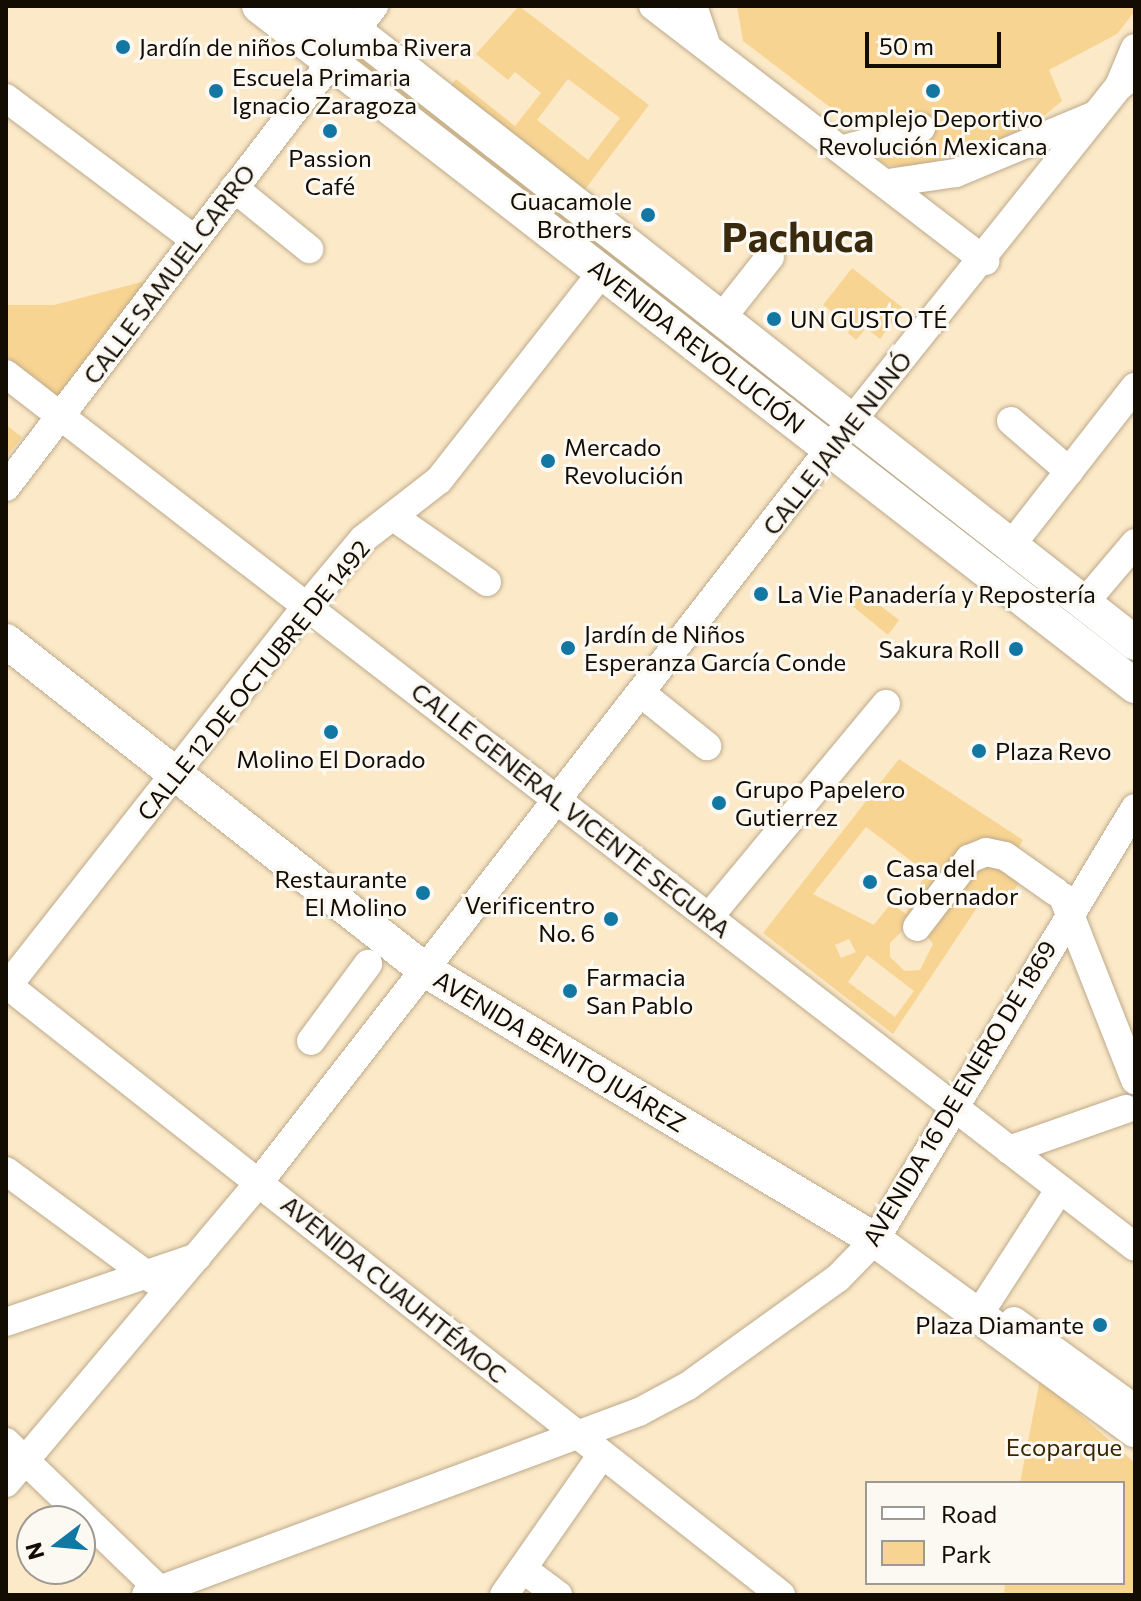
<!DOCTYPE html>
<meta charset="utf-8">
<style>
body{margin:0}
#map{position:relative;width:1141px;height:1601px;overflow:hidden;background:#fce9c8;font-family:Commissioner,sans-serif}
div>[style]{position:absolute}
.green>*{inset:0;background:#f8d492}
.roads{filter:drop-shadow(0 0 2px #bcaa8b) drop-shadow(0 0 2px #bcaa8b)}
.minor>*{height:28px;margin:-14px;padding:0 14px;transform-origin:14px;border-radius:14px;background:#fff}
.major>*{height:34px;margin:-17px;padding:0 17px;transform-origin:17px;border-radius:17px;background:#fff}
.dots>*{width:22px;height:22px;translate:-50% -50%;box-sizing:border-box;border:4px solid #fcf8f2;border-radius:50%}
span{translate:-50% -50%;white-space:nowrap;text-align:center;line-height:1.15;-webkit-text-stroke:6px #fcf8f2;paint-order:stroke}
.poi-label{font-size:24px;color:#120c03}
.left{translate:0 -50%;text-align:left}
.right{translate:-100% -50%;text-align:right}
.street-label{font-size:24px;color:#120c03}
.park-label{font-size:24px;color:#392600}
.town-label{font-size:40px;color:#392a0e;font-weight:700}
.frame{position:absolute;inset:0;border:8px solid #120c03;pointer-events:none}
.legend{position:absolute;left:865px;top:1481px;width:260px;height:104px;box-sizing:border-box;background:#fcf8f2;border:2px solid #9e9a92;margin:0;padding:10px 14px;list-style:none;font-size:24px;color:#120c03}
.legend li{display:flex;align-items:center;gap:16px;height:40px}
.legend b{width:40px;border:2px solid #9e9a92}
.north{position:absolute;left:16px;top:1505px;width:80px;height:80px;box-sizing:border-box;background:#fcf8f2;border:2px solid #9e9a92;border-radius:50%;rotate:254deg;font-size:22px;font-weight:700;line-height:32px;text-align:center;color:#120c03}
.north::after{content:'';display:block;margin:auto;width:28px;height:36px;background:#1278a3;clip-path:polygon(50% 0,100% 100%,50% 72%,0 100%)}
.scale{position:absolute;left:865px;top:32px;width:136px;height:36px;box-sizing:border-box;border:4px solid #120c03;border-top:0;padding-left:10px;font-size:24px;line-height:28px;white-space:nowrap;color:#120c03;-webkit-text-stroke:6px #fcf8f2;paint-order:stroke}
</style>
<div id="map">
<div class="green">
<div style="clip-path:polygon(evenodd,519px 6px,649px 105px,583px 192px,449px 88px,456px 79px,515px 126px,541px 93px,515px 72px,508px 80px,476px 54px,519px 6px,568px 79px,620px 118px,588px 160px,537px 120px,568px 79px)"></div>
<div style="clip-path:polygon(737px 6px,1135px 6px,1135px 11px,1117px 34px,1049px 70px,1062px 101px,1045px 115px,1015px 136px,914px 168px,886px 165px,866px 153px,864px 133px,743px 41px)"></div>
<div style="clip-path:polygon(354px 50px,820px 410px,811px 422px,345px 62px)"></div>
<div style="clip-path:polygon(852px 268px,903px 308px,880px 339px,866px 328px,856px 340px,848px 333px,851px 326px,823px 305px)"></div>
<div style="clip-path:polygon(149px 280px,61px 400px,6px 356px,6px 305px,54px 305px)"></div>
<div style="clip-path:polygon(6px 425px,22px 437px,6px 457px)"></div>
<div style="clip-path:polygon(854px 586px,899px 620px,888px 635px,845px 600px)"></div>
<div style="clip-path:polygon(evenodd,899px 759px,1023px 840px,1015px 853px,980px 861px,1024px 875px,1006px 903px,988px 891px,893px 1034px,763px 933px,899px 759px,866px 827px,926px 872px,906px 914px,891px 903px,874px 925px,813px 894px,866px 827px,899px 759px,904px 929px,924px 932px,933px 944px,920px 970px,905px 971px,890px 957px,890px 943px,904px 929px,899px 759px,849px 939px,856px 952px,841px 958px,835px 945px,849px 939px,899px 759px,867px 955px,914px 991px,895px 1017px,848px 982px,867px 955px)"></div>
<div style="clip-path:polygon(1040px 1379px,1135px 1463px,1135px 1595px,1004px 1595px,1005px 1583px,1123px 1583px,1123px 1483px,1020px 1483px)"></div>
</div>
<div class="roads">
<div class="minor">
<div style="left:301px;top:6px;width:46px;rotate:37.9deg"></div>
<div style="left:653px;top:6px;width:419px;rotate:37.5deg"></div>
<div style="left:693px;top:6px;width:43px;rotate:71.1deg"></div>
<div style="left:1119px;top:86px;width:41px;rotate:-67.2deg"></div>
<div style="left:6px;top:98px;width:235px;rotate:36.9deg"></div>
<div style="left:844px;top:149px;width:80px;rotate:-15.3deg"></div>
<div style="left:888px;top:183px;width:69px;rotate:-8.4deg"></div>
<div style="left:956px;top:173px;width:148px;rotate:-22.6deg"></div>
<div style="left:234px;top:188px;width:97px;rotate:39.1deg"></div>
<div style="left:724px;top:315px;width:74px;rotate:-51.6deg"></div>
<div style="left:6px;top:374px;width:1427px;rotate:37.71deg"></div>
<div style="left:1011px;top:421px;width:77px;rotate:40.8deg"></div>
<div style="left:6px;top:487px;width:606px;rotate:-52.58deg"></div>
<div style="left:395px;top:518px;width:112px;rotate:34.8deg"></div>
<div style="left:1013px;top:543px;width:198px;rotate:-52deg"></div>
<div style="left:1086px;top:601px;width:76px;rotate:-49.8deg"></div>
<div style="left:641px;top:693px;width:85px;rotate:38.8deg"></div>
<div style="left:1063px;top:897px;width:197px;rotate:68.5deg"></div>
<div style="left:709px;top:917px;width:277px;rotate:-50.3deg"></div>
<div style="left:917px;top:927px;width:86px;rotate:-52.6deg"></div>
<div style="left:969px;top:859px;width:18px;rotate:-22deg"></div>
<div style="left:986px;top:852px;width:19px;rotate:12deg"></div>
<div style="left:1005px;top:856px;width:62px;rotate:35.2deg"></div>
<div style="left:6px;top:984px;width:987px;rotate:38.25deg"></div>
<div style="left:6px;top:988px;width:486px;rotate:-51.8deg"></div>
<div style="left:307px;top:606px;width:87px;rotate:-50.1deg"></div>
<div style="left:363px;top:539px;width:96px;rotate:-37.8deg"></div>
<div style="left:439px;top:480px;width:264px;rotate:-51.9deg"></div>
<div style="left:311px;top:1041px;width:96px;rotate:-53.5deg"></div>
<div style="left:1009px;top:1150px;width:124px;rotate:-19.3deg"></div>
<div style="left:6px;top:1171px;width:184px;rotate:36.4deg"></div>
<div style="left:979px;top:1314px;width:149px;rotate:-57.1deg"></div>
<div style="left:1014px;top:1321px;width:150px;rotate:36deg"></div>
<div style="left:6px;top:1322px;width:202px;rotate:-18.8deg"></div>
<div style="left:6px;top:1442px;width:221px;rotate:43.9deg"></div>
<div style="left:6px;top:1483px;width:395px;rotate:-49.9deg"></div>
<div style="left:260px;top:1181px;width:954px;rotate:-52.11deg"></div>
<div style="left:846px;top:428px;width:438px;rotate:-51.4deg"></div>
<div style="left:1119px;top:86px;width:19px;rotate:-35deg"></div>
<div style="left:523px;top:1569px;width:44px;rotate:36.6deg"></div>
<div style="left:146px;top:1595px;width:526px;rotate:-20.36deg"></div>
<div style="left:639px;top:1412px;width:55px;rotate:-28deg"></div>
<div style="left:688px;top:1386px;width:185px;rotate:-35.8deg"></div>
<div style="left:838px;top:1278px;width:53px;rotate:-45.8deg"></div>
<div style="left:875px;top:1240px;width:504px;rotate:-58.96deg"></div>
<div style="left:504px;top:1595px;width:169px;rotate:-55.1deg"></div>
</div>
<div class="major">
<div style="left:259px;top:6px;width:1109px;rotate:37.82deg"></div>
<div style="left:323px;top:6px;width:1032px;rotate:38.11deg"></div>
<div style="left:6px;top:641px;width:533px;rotate:38.14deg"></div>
<div style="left:425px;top:970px;width:525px;rotate:30.96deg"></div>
<div style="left:875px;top:1240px;width:322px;rotate:36.2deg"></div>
</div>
</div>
<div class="dots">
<div style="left:123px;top:47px;background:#1278a3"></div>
<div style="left:216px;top:91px;background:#1278a3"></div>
<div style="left:933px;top:91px;background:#1278a3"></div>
<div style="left:330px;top:131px;background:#1278a3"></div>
<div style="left:648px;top:215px;background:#1278a3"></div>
<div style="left:774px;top:319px;background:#1278a3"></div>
<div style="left:548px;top:461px;background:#1278a3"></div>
<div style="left:761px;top:594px;background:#1278a3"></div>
<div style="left:568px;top:648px;background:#1278a3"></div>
<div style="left:1016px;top:649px;background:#1278a3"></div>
<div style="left:331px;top:732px;background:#1278a3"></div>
<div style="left:979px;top:751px;background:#1278a3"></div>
<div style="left:719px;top:803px;background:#1278a3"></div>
<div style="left:870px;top:882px;background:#1278a3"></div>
<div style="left:423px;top:893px;background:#1278a3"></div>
<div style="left:611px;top:919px;background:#1278a3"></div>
<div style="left:570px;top:991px;background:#1278a3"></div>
<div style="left:1100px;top:1325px;background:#1278a3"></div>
</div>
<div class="poi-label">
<span class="left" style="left:139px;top:47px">Jardín de niños Columba Rivera</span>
<span class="left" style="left:232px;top:91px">Escuela Primaria<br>Ignacio Zaragoza</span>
<span style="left:933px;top:132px">Complejo Deportivo<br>Revolución Mexicana</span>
<span style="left:330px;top:172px">Passion<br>Café</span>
<span class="right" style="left:632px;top:215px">Guacamole<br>Brothers</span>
<span class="left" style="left:790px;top:319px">UN GUSTO TÉ</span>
<span class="left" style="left:564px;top:461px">Mercado<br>Revolución</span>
<span class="left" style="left:777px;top:594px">La Vie Panadería y Repostería</span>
<span class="left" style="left:584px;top:648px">Jardín de Niños<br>Esperanza García Conde</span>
<span class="right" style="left:1000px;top:649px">Sakura Roll</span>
<span class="left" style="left:995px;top:751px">Plaza Revo</span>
<span style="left:331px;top:759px">Molino El Dorado</span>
<span class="left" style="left:735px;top:803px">Grupo Papelero<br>Gutierrez</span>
<span class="left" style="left:886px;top:882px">Casa del<br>Gobernador</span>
<span class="right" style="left:407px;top:893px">Restaurante<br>El Molino</span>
<span class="right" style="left:595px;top:919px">Verificentro<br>No. 6</span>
<span class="left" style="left:586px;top:991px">Farmacia<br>San Pablo</span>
<span class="right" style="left:1084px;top:1325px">Plaza Diamante</span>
</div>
<div class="street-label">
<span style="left:169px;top:274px;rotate:-53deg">CALLE SAMUEL CARRO</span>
<span style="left:697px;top:346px;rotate:38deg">AVENIDA REVOLUCIÓN</span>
<span style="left:837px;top:443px;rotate:-52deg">CALLE JAIME NUNÓ</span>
<span style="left:253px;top:680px;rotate:-51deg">CALLE 12 DE OCTUBRE DE 1492</span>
<span style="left:571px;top:810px;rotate:38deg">CALLE GENERAL VICENTE SEGURA</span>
<span style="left:560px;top:1051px;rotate:31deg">AVENIDA BENITO JUÁREZ</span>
<span style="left:959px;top:1093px;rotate:-59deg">AVENIDA 16 DE ENERO DE 1869</span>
<span style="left:394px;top:1289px;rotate:39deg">AVENIDA CUAUHTÉMOC</span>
</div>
<div class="park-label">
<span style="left:1064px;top:1447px">Ecoparque</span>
</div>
<div class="town-label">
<span style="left:798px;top:236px">Pachuca</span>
</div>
<div class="frame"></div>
<ul class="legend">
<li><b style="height:10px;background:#fff"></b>Road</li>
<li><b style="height:22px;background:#f8d492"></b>Park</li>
</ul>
<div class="north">N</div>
<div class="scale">50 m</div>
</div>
